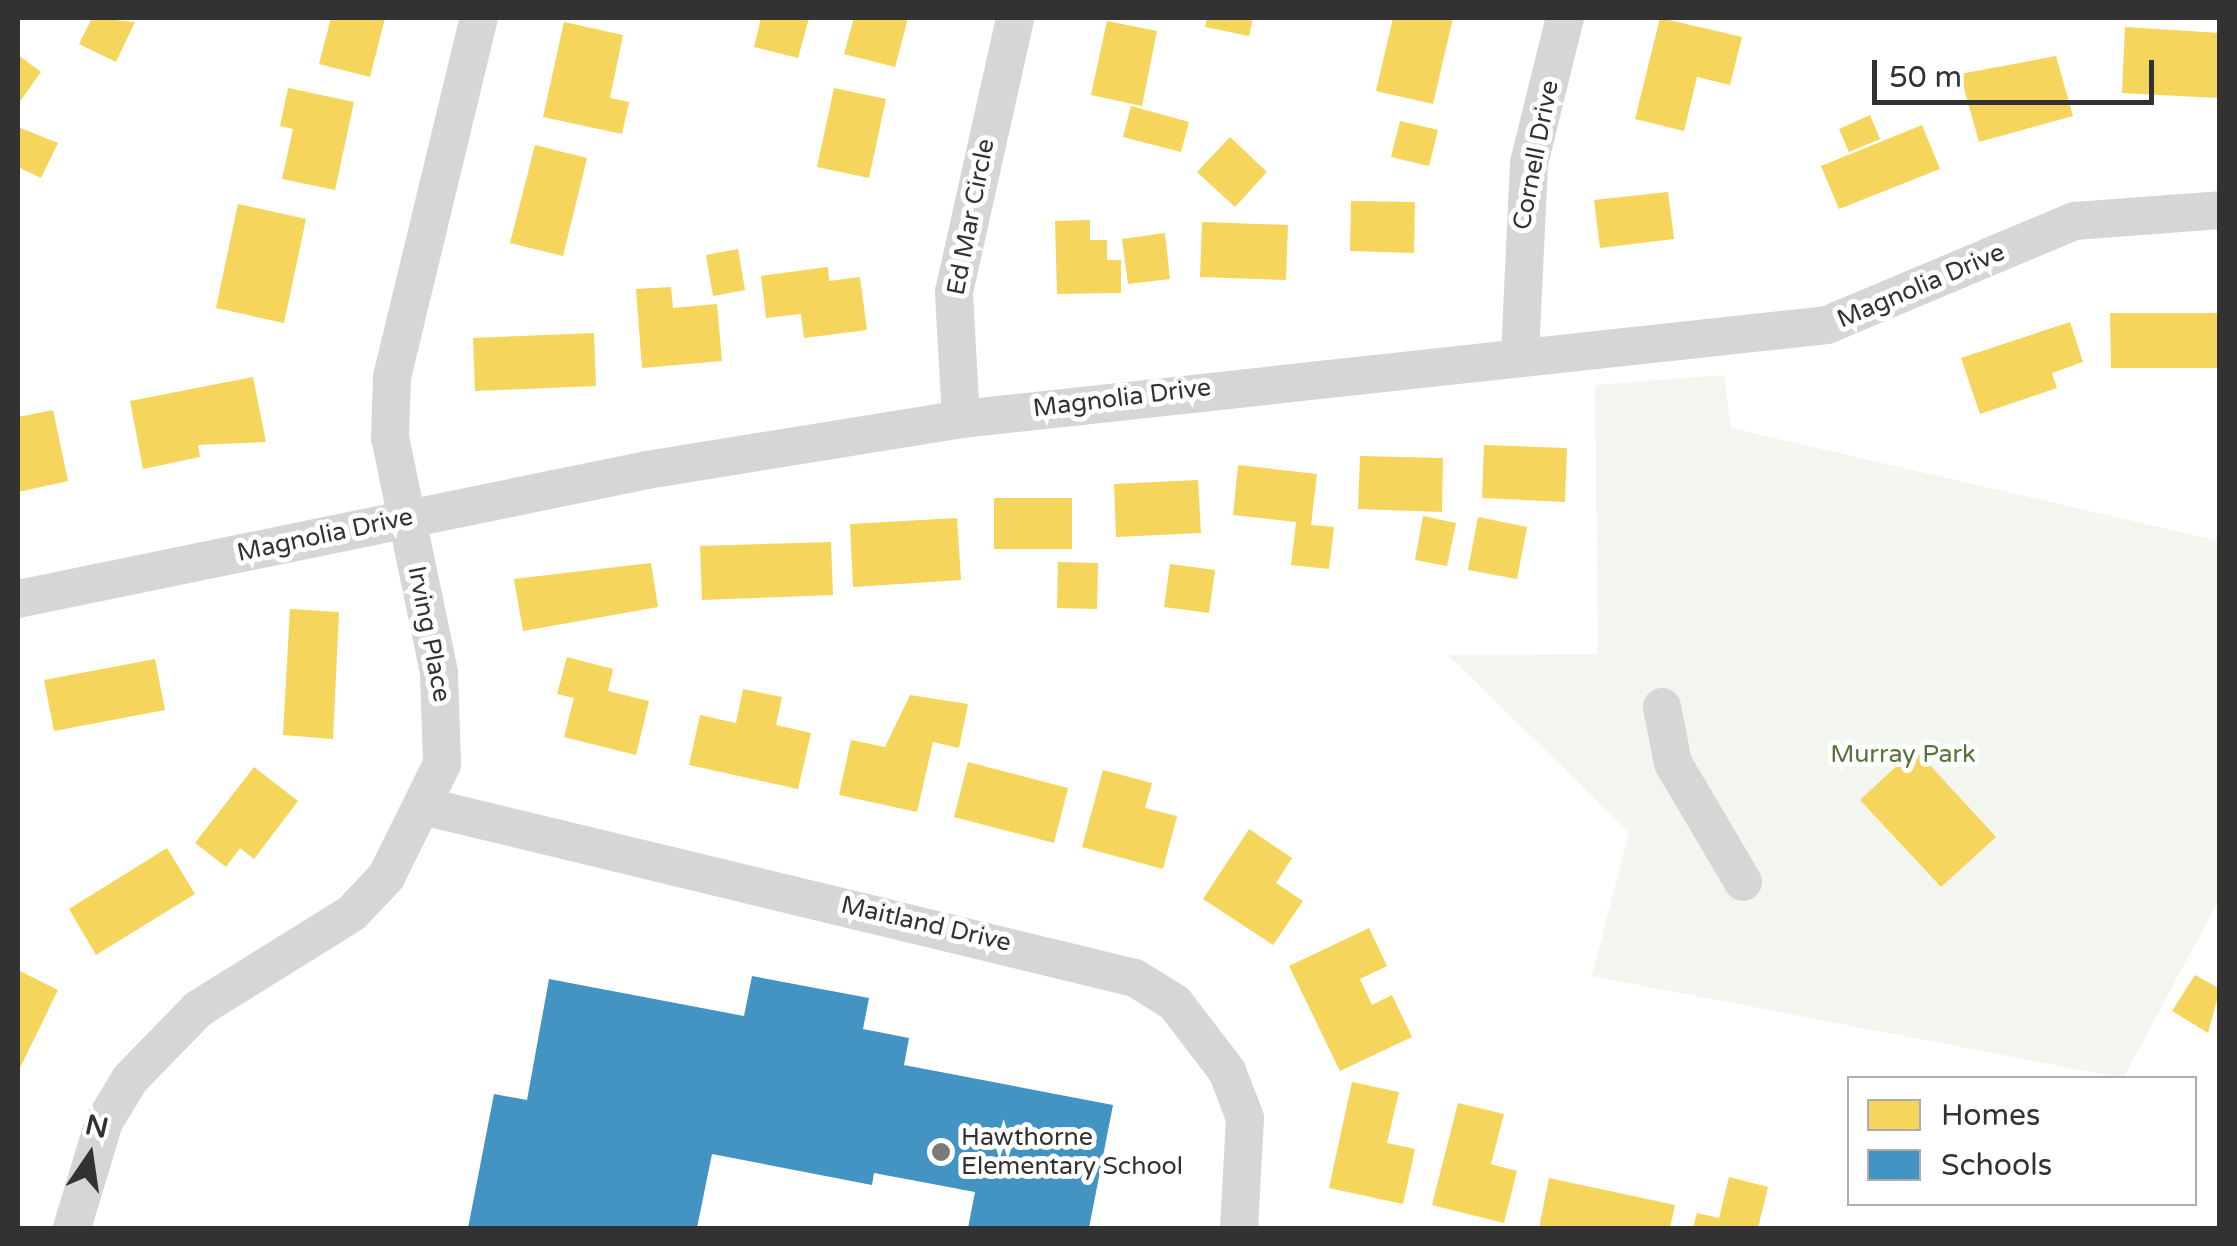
<!DOCTYPE html>
<style>
body{margin:0}
#map{position:relative;width:2237px;height:1246px;overflow:hidden;background:#fff;font-family:"Varela Round",sans-serif}
div>[style]{position:absolute}
.green>*{inset:0;background:#f3f6ee}
.homes>*{inset:0;background:#f6d55c}
.schools>*{inset:0;background:#4393c3}
.minor>*{height:38px;margin:-19px;padding:0 19px;transform-origin:19px;border-radius:19px;background:#d6d6d6}
.dots>*{width:28px;height:28px;translate:-50% -50%;box-sizing:border-box;border:5px solid #fff;border-radius:50%}
span{translate:-50% -50%;white-space:nowrap;text-align:center;line-height:1.15;-webkit-text-stroke:10px #fff;paint-order:stroke}
.street-label{font-size:25px;color:#323232}
.park-label{font-size:25px;color:#58723c}
.poi-label{font-size:25px;color:#323232}
.left{translate:0 -50%;text-align:left}
.frame{position:absolute;inset:0;border:20px solid #323232;pointer-events:none}
.legend{position:absolute;left:1847px;top:1076px;width:350px;height:130px;box-sizing:border-box;background:#fff;border:2px solid #adadad;margin:0;padding:12px 18px;list-style:none;font-size:30px;color:#323232}
.legend li{display:flex;align-items:center;gap:20px;height:50px}
.legend b{width:50px;border:2px solid #adadad}
.north{position:absolute;left:40px;top:1106px;width:100px;height:100px;-webkit-text-stroke:8px #fff;paint-order:stroke;rotate:13deg;font-size:28px;font-weight:700;line-height:40px;text-align:center;color:#323232}
.north::after{content:'';display:block;margin:auto;width:35px;height:45px;background:#323232;clip-path:polygon(50% 0,100% 100%,50% 72%,0 100%)}
.scale{position:absolute;left:1872px;top:60px;width:282px;height:45px;box-sizing:border-box;border:5px solid #323232;border-top:0;padding-left:12px;font-size:30px;line-height:35px;white-space:nowrap;color:#323232;-webkit-text-stroke:8px #fff;paint-order:stroke}
</style>
<div id="map">
<div class="green">
<div style="clip-path:polygon(1724px 375px,1731px 428px,2219px 541px,2219px 900px,2123px 1078px,1592px 976px,1629px 832px,1448px 655px,1598px 654px,1595px 385px)"></div>
</div>
<div class="homes">
<div style="clip-path:polygon(92px 18px,135px 22px,116px 62px,79px 44px)"></div>
<div style="clip-path:polygon(331px 18px,385px 18px,370px 77px,319px 64px)"></div>
<div style="clip-path:polygon(761px 18px,809px 18px,798px 58px,754px 47px)"></div>
<div style="clip-path:polygon(854px 18px,908px 18px,895px 67px,844px 54px)"></div>
<div style="clip-path:polygon(1207px 18px,1253px 18px,1249px 36px,1205px 27px)"></div>
<div style="clip-path:polygon(1393px 18px,1453px 18px,1433px 104px,1376px 91px)"></div>
<div style="clip-path:polygon(1660px 18px,1742px 37px,1730px 85px,1697px 77px,1684px 131px,1635px 119px)"></div>
<div style="clip-path:polygon(1107px 21px,1157px 31px,1142px 106px,1091px 95px)"></div>
<div style="clip-path:polygon(564px 22px,623px 35px,610px 98px,629px 102px,622px 134px,543px 117px)"></div>
<div style="clip-path:polygon(2125px 27px,2220px 33px,2218px 98px,2122px 93px)"></div>
<div style="clip-path:polygon(18px 55px,41px 72px,18px 104px)"></div>
<div style="clip-path:polygon(2056px 56px,2073px 116px,1979px 142px,1960px 74px)"></div>
<div style="clip-path:polygon(288px 88px,354px 102px,335px 190px,282px 179px,293px 129px,280px 126px)"></div>
<div style="clip-path:polygon(834px 88px,886px 99px,869px 178px,817px 167px)"></div>
<div style="clip-path:polygon(1131px 106px,1189px 122px,1181px 152px,1123px 137px)"></div>
<div style="clip-path:polygon(1870px 115px,1880px 139px,1849px 152px,1839px 129px)"></div>
<div style="clip-path:polygon(1400px 121px,1438px 130px,1429px 166px,1391px 157px)"></div>
<div style="clip-path:polygon(1922px 125px,1940px 169px,1839px 209px,1821px 166px)"></div>
<div style="clip-path:polygon(18px 127px,58px 143px,41px 178px,18px 167px)"></div>
<div style="clip-path:polygon(1230px 137px,1267px 172px,1235px 207px,1197px 172px)"></div>
<div style="clip-path:polygon(535px 145px,587px 158px,563px 256px,510px 243px)"></div>
<div style="clip-path:polygon(1668px 192px,1674px 239px,1600px 248px,1594px 200px)"></div>
<div style="clip-path:polygon(1351px 201px,1415px 202px,1414px 253px,1350px 251px)"></div>
<div style="clip-path:polygon(238px 204px,306px 219px,284px 323px,216px 308px)"></div>
<div style="clip-path:polygon(1090px 220px,1090px 240px,1107px 240px,1107px 260px,1121px 260px,1121px 293px,1057px 294px,1055px 221px)"></div>
<div style="clip-path:polygon(1202px 222px,1288px 225px,1286px 280px,1200px 277px)"></div>
<div style="clip-path:polygon(1165px 233px,1170px 279px,1128px 284px,1122px 239px)"></div>
<div style="clip-path:polygon(738px 249px,745px 290px,713px 296px,706px 255px)"></div>
<div style="clip-path:polygon(828px 267px,829px 281px,860px 277px,867px 330px,804px 338px,801px 314px,766px 318px,761px 276px)"></div>
<div style="clip-path:polygon(671px 287px,673px 308px,717px 304px,722px 361px,642px 368px,636px 289px)"></div>
<div style="clip-path:polygon(2110px 313px,2218px 313px,2218px 368px,2111px 368px)"></div>
<div style="clip-path:polygon(2070px 322px,2083px 362px,2052px 373px,2057px 388px,1980px 414px,1961px 358px)"></div>
<div style="clip-path:polygon(594px 333px,596px 386px,475px 391px,473px 338px)"></div>
<div style="clip-path:polygon(253px 377px,266px 442px,198px 445px,200px 457px,143px 469px,130px 401px)"></div>
<div style="clip-path:polygon(53px 410px,68px 481px,18px 492px,18px 417px)"></div>
<div style="clip-path:polygon(1484px 445px,1567px 448px,1565px 502px,1482px 498px)"></div>
<div style="clip-path:polygon(1360px 456px,1443px 458px,1442px 512px,1358px 509px)"></div>
<div style="clip-path:polygon(1238px 465px,1317px 474px,1311px 525px,1334px 527px,1329px 569px,1291px 565px,1296px 522px,1233px 515px)"></div>
<div style="clip-path:polygon(1198px 480px,1201px 533px,1116px 537px,1114px 484px)"></div>
<div style="clip-path:polygon(994px 498px,1072px 498px,1072px 549px,994px 549px)"></div>
<div style="clip-path:polygon(1423px 516px,1456px 523px,1447px 566px,1415px 560px)"></div>
<div style="clip-path:polygon(1478px 517px,1527px 527px,1517px 579px,1468px 570px)"></div>
<div style="clip-path:polygon(957px 518px,961px 580px,853px 587px,850px 524px)"></div>
<div style="clip-path:polygon(831px 542px,833px 595px,702px 600px,700px 546px)"></div>
<div style="clip-path:polygon(1058px 562px,1098px 563px,1097px 609px,1057px 608px)"></div>
<div style="clip-path:polygon(651px 563px,658px 607px,523px 631px,514px 579px)"></div>
<div style="clip-path:polygon(1170px 564px,1215px 570px,1209px 613px,1164px 607px)"></div>
<div style="clip-path:polygon(290px 609px,339px 612px,333px 739px,283px 735px)"></div>
<div style="clip-path:polygon(567px 657px,613px 669px,608px 691px,649px 701px,636px 755px,564px 737px,574px 698px,557px 694px)"></div>
<div style="clip-path:polygon(155px 659px,165px 710px,54px 731px,44px 680px)"></div>
<div style="clip-path:polygon(743px 689px,782px 697px,776px 725px,811px 733px,798px 789px,689px 765px,700px 715px,736px 723px)"></div>
<div style="clip-path:polygon(910px 695px,968px 704px,959px 748px,933px 742px,917px 812px,839px 795px,851px 740px,885px 747px)"></div>
<div style="clip-path:polygon(1915px 749px,1996px 837px,1941px 887px,1860px 800px)"></div>
<div style="clip-path:polygon(968px 762px,1068px 788px,1054px 843px,954px 817px)"></div>
<div style="clip-path:polygon(254px 767px,298px 801px,254px 859px,240px 848px,226px 867px,195px 843px)"></div>
<div style="clip-path:polygon(1103px 770px,1152px 783px,1145px 808px,1177px 816px,1163px 869px,1082px 847px)"></div>
<div style="clip-path:polygon(1249px 829px,1292px 858px,1276px 883px,1303px 901px,1273px 945px,1203px 899px)"></div>
<div style="clip-path:polygon(167px 848px,195px 894px,96px 955px,69px 909px)"></div>
<div style="clip-path:polygon(1369px 928px,1387px 966px,1360px 979px,1372px 1005px,1392px 995px,1412px 1037px,1340px 1071px,1289px 966px)"></div>
<div style="clip-path:polygon(18px 970px,58px 990px,18px 1072px)"></div>
<div style="clip-path:polygon(2195px 975px,2220px 989px,2208px 1033px,2172px 1011px)"></div>
<div style="clip-path:polygon(1352px 1082px,1399px 1092px,1387px 1143px,1415px 1149px,1403px 1204px,1329px 1188px)"></div>
<div style="clip-path:polygon(1458px 1103px,1504px 1114px,1491px 1164px,1517px 1171px,1504px 1223px,1432px 1205px)"></div>
<div style="clip-path:polygon(1729px 1177px,1768px 1187px,1758px 1228px,1693px 1228px,1697px 1213px,1719px 1218px)"></div>
<div style="clip-path:polygon(1549px 1178px,1675px 1205px,1670px 1228px,1539px 1228px)"></div>
</div>
<div class="schools">
<div style="clip-path:polygon(752px 976px,869px 998px,863px 1029px,909px 1038px,904px 1065px,1113px 1105px,1089px 1228px,968px 1228px,975px 1192px,874px 1173px,872px 1185px,712px 1154px,697px 1228px,468px 1228px,494px 1094px,527px 1100px,549px 979px,744px 1016px)"></div>
</div>
<div class="minor">
<div style="left:1520px;top:355px;width:192px;rotate:-87.3deg"></div>
<div style="left:1529px;top:163px;width:149px;rotate:-76.1deg"></div>
<div style="left:961px;top:419px;width:127px;rotate:-93.2deg"></div>
<div style="left:954px;top:292px;width:281px;rotate:-77.4deg"></div>
<div style="left:18px;top:599px;width:642px;rotate:-11.59deg"></div>
<div style="left:647px;top:470px;width:318px;rotate:-9.2deg"></div>
<div style="left:961px;top:419px;width:871px;rotate:-6.19deg"></div>
<div style="left:1827px;top:325px;width:269px;rotate:-22.8deg"></div>
<div style="left:2075px;top:221px;width:145px;rotate:-4.3deg"></div>
<div style="left:1662px;top:707px;width:57px;rotate:78.9deg"></div>
<div style="left:1673px;top:763px;width:138px;rotate:59.5deg"></div>
<div style="left:427px;top:807px;width:728px;rotate:13.58deg"></div>
<div style="left:1135px;top:978px;width:47px;rotate:32deg"></div>
<div style="left:1175px;top:1003px;width:86px;rotate:52.6deg"></div>
<div style="left:1227px;top:1071px;width:50px;rotate:69deg"></div>
<div style="left:1245px;top:1118px;width:110px;rotate:93.1deg"></div>
<div style="left:72px;top:1228px;width:111px;rotate:-73.2deg"></div>
<div style="left:104px;top:1122px;width:50px;rotate:-58.8deg"></div>
<div style="left:130px;top:1079px;width:98px;rotate:-45.8deg"></div>
<div style="left:198px;top:1009px;width:181px;rotate:-31.9deg"></div>
<div style="left:352px;top:913px;width:50px;rotate:-46.6deg"></div>
<div style="left:386px;top:877px;width:126px;rotate:-63.6deg"></div>
<div style="left:442px;top:764px;width:92px;rotate:-91.9deg"></div>
<div style="left:439px;top:672px;width:239px;rotate:-101.8deg"></div>
<div style="left:390px;top:438px;width:61px;rotate:-88.1deg"></div>
<div style="left:392px;top:377px;width:369px;rotate:-76.4deg"></div>
</div>
<div class="dots">
<div style="left:941px;top:1152px;background:#7a7a7a"></div>
</div>
<div class="street-label">
<span style="left:1536px;top:155px;rotate:-79deg">Cornell Drive</span>
<span style="left:971px;top:217px;rotate:-79deg">Ed Mar Circle</span>
<span style="left:1921px;top:286px;rotate:-23deg">Magnolia Drive</span>
<span style="left:1122px;top:398px;rotate:-7deg">Magnolia Drive</span>
<span style="left:325px;top:535px;rotate:-12deg">Magnolia Drive</span>
<span style="left:429px;top:634px;rotate:79deg">Irving Place</span>
<span style="left:926px;top:924px;rotate:13deg">Maitland Drive</span>
</div>
<div class="park-label">
<span style="left:1903px;top:754px">Murray Park</span>
</div>
<div class="poi-label">
<span class="left" style="left:961px;top:1152px">Hawthorne<br>Elementary School</span>
</div>
<div class="frame"></div>
<ul class="legend">
<li><b style="height:28px;background:#f6d55c"></b>Homes</li>
<li><b style="height:28px;background:#4393c3"></b>Schools</li>
</ul>
<div class="north">N</div>
<div class="scale">50 m</div>
</div>
